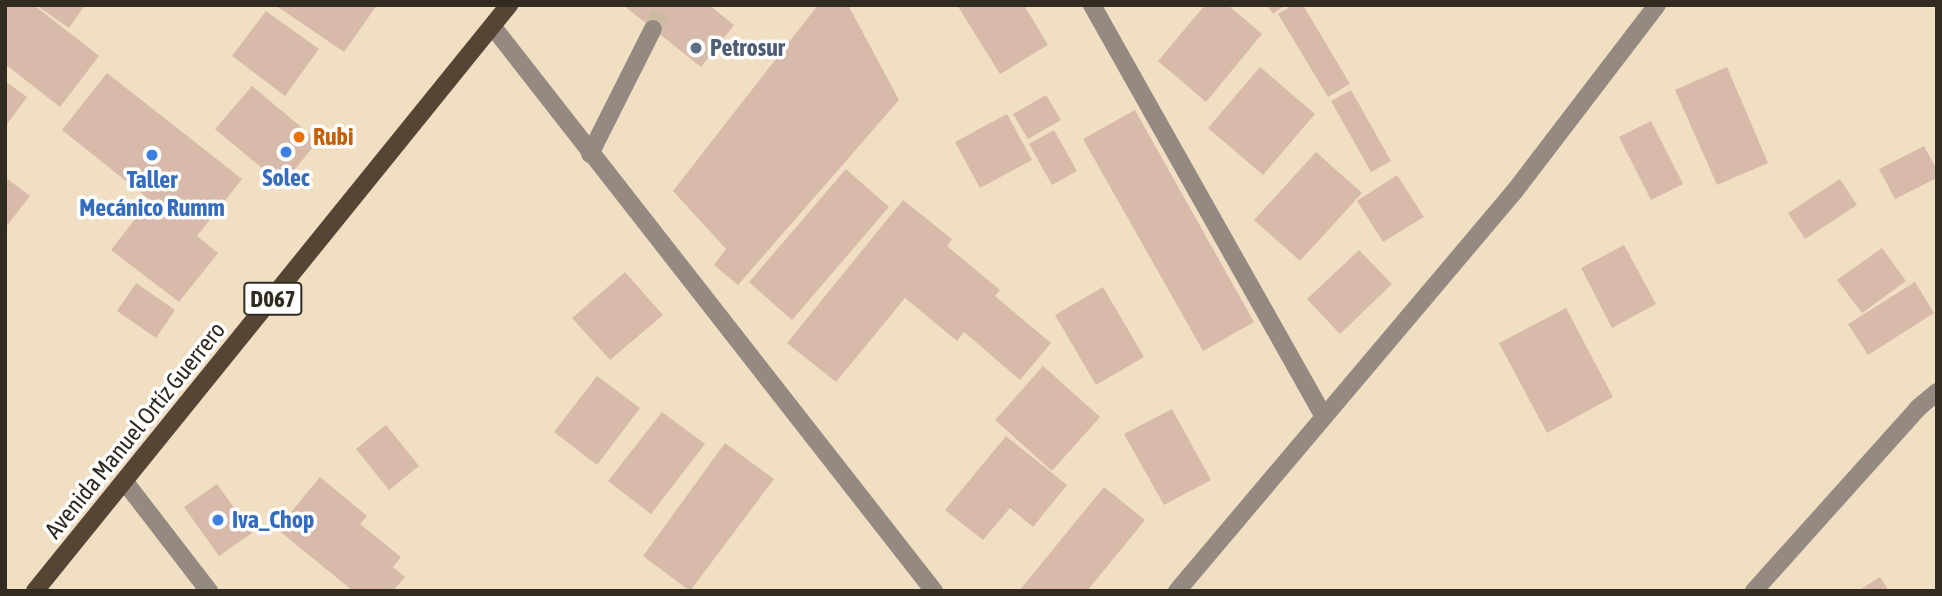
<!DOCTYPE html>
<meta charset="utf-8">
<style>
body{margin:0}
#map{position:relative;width:1942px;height:596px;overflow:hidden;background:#f0dfc3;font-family:"Asap Condensed",sans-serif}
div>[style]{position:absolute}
.building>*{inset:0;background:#d8baaa}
.minor-tunnel>*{height:18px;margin-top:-9px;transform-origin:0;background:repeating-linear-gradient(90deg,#cabba2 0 18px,transparent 0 27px)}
.minor>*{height:18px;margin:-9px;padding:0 9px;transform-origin:9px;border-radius:9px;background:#958a81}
.major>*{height:18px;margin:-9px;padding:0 9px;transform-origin:9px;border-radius:9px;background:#564434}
.dots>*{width:19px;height:19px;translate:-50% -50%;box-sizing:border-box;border:4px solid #fff;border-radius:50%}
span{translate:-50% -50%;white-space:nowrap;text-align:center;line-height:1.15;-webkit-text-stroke:7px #fff;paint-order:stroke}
.shield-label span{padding:2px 5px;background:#fff;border:2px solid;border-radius:5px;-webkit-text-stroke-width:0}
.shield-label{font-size:23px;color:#312b20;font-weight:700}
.service-label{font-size:24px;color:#4e5e75;font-weight:700}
.left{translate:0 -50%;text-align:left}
.food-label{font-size:24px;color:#c56008;font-weight:700}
.shop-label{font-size:24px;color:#366cbe;font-weight:700}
.street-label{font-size:24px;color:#312b20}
.frame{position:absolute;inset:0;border:7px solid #312b20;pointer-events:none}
</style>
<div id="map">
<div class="building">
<div style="clip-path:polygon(8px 5px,34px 5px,99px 56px,60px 107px,5px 64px,5px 9px)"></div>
<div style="clip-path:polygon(36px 5px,85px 5px,69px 28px)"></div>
<div style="clip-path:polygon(275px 5px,377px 5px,344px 52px)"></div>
<div style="clip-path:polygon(623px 5px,709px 5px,734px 25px,701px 67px)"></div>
<div style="clip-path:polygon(818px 5px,848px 5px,899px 100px,738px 285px,714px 265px,726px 249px,673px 191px)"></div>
<div style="clip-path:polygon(957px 5px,1024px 5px,1048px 45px,1000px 74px)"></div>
<div style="clip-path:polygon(1205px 5px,1228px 5px,1262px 34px,1206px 102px,1158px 61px)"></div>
<div style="clip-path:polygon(1267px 5px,1285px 5px,1273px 14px)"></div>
<div style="clip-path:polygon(1293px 5px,1303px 5px,1350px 84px,1328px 97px,1278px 14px)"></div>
<div style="clip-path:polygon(266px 11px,319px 49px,285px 96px,232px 56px)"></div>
<div style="clip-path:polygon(1260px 67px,1315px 114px,1263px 175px,1208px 128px)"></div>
<div style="clip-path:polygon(1727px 67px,1768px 163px,1717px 185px,1675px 90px)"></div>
<div style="clip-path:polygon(107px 73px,242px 179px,197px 236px,218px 253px,179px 302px,111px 250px,150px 200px,62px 130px)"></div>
<div style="clip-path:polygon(5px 81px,27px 97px,5px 127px)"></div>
<div style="clip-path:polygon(252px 86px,318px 141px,282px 185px,215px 129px)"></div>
<div style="clip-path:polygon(1351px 90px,1391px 161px,1371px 172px,1331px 101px)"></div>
<div style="clip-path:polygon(1046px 95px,1061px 120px,1028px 139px,1013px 114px)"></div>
<div style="clip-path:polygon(1135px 110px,1254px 322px,1203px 351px,1083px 139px)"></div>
<div style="clip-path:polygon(1007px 114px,1032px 160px,980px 188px,955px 142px)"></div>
<div style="clip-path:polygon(1651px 121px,1683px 184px,1651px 200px,1619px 137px)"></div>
<div style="clip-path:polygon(1054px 130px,1077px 171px,1052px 185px,1029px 144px)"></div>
<div style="clip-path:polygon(1924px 146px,1937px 170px,1937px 178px,1895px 199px,1879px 169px)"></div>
<div style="clip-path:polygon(1316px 152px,1362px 193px,1300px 261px,1254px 220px)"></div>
<div style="clip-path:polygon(846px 169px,889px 207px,792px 320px,749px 282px)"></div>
<div style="clip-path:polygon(1397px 175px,1424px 217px,1383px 242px,1357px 201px)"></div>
<div style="clip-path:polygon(5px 177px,30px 196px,5px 228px)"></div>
<div style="clip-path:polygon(1840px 179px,1857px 205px,1805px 239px,1788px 213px)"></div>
<div style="clip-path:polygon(903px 200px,952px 239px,947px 246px,1000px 290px,995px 296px,1051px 343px,1020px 380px,964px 332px,957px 341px,905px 298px,836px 382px,787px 343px)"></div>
<div style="clip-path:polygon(1624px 245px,1656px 304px,1612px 328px,1581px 268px)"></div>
<div style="clip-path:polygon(1882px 248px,1906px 281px,1862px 313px,1837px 280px)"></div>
<div style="clip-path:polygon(1359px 250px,1392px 284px,1340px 334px,1307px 299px)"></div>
<div style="clip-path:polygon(625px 272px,663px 315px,610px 360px,572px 318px)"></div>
<div style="clip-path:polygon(1915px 282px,1934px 313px,1868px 355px,1848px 324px)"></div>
<div style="clip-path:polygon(136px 283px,175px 310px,156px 338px,117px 311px)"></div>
<div style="clip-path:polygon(1103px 287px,1144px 357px,1096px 385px,1055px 315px)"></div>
<div style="clip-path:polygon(1566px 308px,1613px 397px,1547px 433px,1499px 343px)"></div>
<div style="clip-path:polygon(1043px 366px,1100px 417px,1052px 471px,995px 420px)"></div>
<div style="clip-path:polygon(597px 376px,640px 408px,597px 465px,554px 432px)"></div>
<div style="clip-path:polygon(1172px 409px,1211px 480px,1164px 505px,1124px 434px)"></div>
<div style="clip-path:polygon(662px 412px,705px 444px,651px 514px,608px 481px)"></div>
<div style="clip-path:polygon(386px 425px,419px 466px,389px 490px,356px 449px)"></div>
<div style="clip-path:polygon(1006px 436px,1067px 485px,1033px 527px,1010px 508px,983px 540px,945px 510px)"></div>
<div style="clip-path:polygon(725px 443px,774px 479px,690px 591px,643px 556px)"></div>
<div style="clip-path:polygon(320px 477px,367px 516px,360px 524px,401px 557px,393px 567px,405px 577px,393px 591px,353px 591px,277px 529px)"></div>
<div style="clip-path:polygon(217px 484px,252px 533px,219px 556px,184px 507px)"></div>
<div style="clip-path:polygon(1104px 487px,1145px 520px,1087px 591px,1019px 591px)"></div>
<div style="clip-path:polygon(1880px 577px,1889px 591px,1858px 591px)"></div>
</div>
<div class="minor-tunnel">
<div style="left:653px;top:29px;width:26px;rotate:-67deg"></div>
</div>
<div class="minor">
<div style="left:1092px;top:5px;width:472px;rotate:60.6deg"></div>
<div style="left:493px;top:27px;width:716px;rotate:51.98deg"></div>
<div style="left:590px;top:154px;width:140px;rotate:-63.3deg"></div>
<div style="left:125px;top:482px;width:138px;rotate:52.4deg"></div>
<div style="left:1177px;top:591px;width:522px;rotate:-49.82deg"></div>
<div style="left:1514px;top:192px;width:235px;rotate:-52.6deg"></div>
<div style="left:1754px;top:591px;width:246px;rotate:-48.1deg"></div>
<div style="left:1918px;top:408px;width:25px;rotate:-40deg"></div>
</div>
<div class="major">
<div style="left:35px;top:591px;width:754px;rotate:-51.03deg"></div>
</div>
<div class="dots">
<div style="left:696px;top:48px;background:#5c6f8a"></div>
<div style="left:299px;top:137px;background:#e8710a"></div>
<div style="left:286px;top:152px;background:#3f7fe0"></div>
<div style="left:152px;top:155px;background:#3f7fe0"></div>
<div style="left:218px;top:520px;background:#3f7fe0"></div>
</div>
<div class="shield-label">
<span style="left:273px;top:299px">D067</span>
</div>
<div class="service-label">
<span class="left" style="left:710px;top:48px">Petrosur</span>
</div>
<div class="food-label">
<span class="left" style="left:313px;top:137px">Rubi</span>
</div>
<div class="shop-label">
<span style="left:286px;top:178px">Solec</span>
<span style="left:152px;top:194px">Taller<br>Mecánico Rumm</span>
<span class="left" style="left:232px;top:520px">Iva_Chop</span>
</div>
<div class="street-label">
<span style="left:135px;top:430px;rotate:-51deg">Avenida Manuel Ortíz Guerrero</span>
</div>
<div class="frame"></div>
</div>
